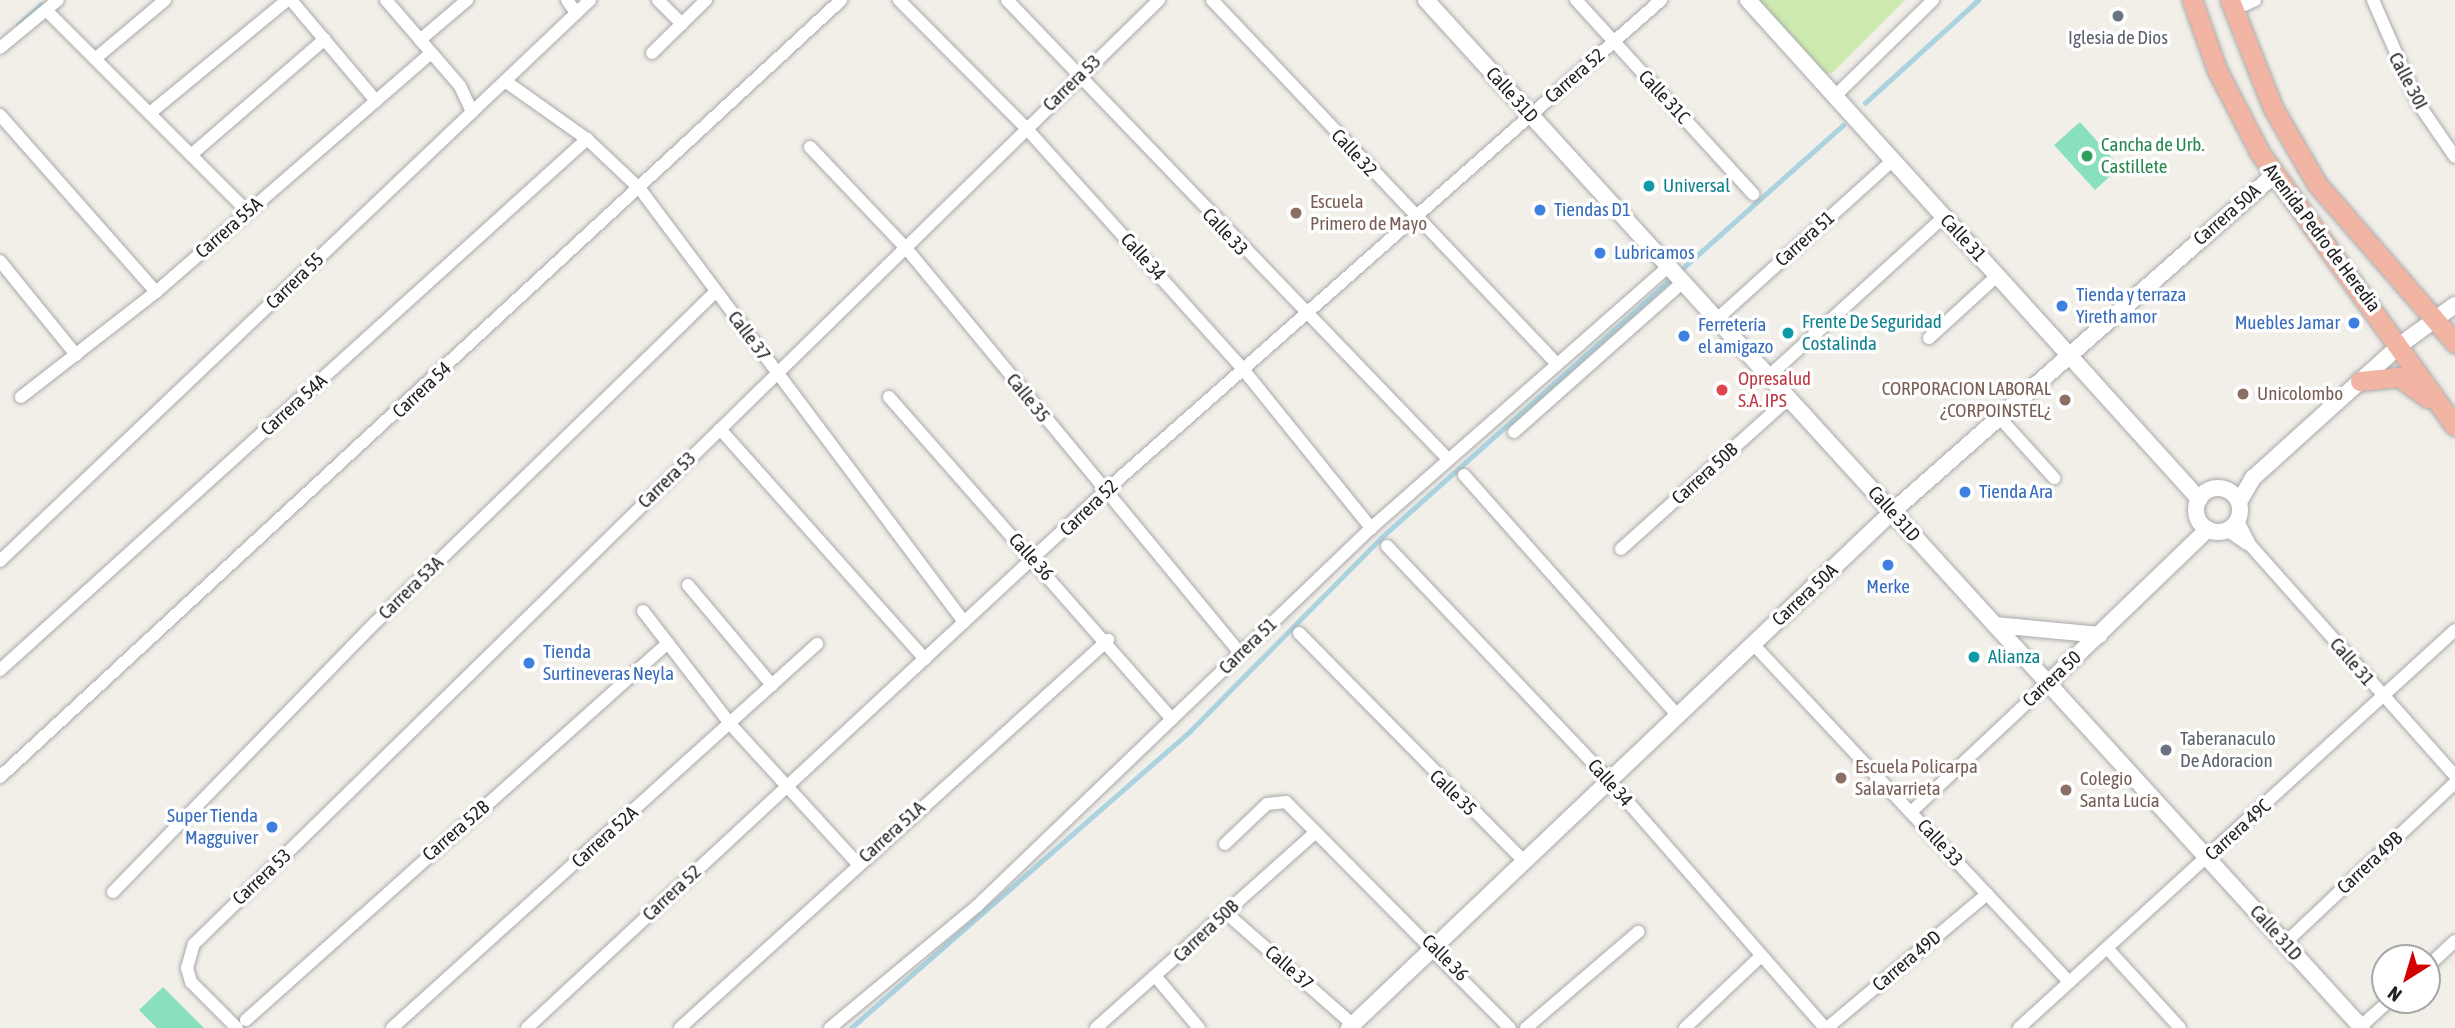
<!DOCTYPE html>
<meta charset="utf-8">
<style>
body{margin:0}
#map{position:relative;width:2455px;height:1028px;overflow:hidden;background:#f2efe9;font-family:"Asap Condensed",sans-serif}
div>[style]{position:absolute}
.grass>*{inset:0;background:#cdebb0}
.pitch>*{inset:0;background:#88e0be}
.stream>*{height:4.5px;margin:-2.25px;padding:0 2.25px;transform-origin:2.25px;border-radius:2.25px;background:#aad3df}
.roads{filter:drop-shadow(0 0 2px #a9a9a9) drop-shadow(0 0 2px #a9a9a9)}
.minor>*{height:12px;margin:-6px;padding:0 6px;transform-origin:6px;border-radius:6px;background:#fff}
.tertiary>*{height:16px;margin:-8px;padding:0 8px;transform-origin:8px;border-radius:8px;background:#fff}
.tertiary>.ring{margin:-8px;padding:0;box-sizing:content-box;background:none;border:16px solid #fff;border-radius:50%}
.trunk>*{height:19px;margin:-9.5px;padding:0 9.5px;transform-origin:9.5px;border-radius:9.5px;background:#f2b4a3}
.dots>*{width:19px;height:19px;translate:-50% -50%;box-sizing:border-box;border:4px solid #fff;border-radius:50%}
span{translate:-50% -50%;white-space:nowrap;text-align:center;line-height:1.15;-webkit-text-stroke:7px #fff;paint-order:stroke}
.worship-label{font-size:19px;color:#5b616d}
.left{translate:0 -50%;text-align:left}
.street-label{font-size:19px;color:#222}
.leisure-label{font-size:19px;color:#27864d}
.culture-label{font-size:19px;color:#0d838f}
.education-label{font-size:19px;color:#785e54}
.right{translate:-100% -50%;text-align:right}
.shop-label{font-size:19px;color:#366cbe}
.health-label{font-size:19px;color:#be3a42}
.north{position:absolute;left:2371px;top:944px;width:70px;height:70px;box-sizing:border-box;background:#fff;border:2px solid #a7a7a7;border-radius:50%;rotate:217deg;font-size:19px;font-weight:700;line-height:28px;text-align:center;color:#222}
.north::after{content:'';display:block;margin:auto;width:24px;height:32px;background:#d40000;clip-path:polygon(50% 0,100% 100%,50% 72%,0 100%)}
</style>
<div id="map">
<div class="grass">
<div style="clip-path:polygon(1757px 0,1905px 0,1832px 73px,1823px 74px)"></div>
</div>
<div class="pitch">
<div style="clip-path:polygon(2080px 122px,2120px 167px,2095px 190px,2054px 145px)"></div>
<div style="clip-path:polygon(163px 987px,204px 1028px,157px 1028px,139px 1010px)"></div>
</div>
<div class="stream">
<div style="left:18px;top:25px;width:31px;rotate:-42deg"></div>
<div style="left:1865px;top:103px;width:153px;rotate:-42.3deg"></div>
<div style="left:851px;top:1028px;width:451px;rotate:-41.2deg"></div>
<div style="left:1190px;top:731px;width:274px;rotate:-45.3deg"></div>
<div style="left:1383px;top:536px;width:617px;rotate:-41.78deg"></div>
</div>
<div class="roads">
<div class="minor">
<div style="left:291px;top:0;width:132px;rotate:49.9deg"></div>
<div style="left:386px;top:0;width:113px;rotate:49.3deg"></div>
<div style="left:460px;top:86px;width:29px;rotate:65deg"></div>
<div style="left:567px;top:0;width:16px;rotate:55deg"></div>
<div style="left:658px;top:0;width:34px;rotate:45deg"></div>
<div style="left:899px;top:0;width:180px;rotate:45.2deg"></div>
<div style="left:1026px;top:128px;width:323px;rotate:48deg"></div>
<div style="left:1242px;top:368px;width:206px;rotate:51.1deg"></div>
<div style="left:1007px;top:0;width:637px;rotate:46.15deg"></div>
<div style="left:1212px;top:0;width:500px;rotate:46.54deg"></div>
<div style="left:1576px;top:0;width:263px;rotate:47.6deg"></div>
<div style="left:2373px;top:0;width:112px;rotate:66.4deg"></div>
<div style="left:2418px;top:103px;width:65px;rotate:55.6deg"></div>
<div style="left:46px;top:10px;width:286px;rotate:45deg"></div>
<div style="left:2233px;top:10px;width:24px;rotate:-24deg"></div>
<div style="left:420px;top:40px;width:62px;rotate:-40.4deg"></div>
<div style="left:0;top:48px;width:75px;rotate:-39.6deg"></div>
<div style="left:652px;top:53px;width:76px;rotate:-44.5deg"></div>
<div style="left:96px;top:58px;width:90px;rotate:-40deg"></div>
<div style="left:505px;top:81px;width:100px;rotate:35.3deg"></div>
<div style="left:587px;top:139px;width:73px;rotate:43.3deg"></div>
<div style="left:640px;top:189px;width:541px;rotate:53.19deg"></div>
<div style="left:1835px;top:96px;width:137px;rotate:-44.4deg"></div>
<div style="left:150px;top:113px;width:178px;rotate:-39.5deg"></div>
<div style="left:0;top:115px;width:236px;rotate:48.6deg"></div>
<div style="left:810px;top:147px;width:139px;rotate:46.5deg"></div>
<div style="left:906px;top:248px;width:525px;rotate:50.49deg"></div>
<div style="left:191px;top:155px;width:177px;rotate:-40.9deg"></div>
<div style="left:0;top:261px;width:121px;rotate:51deg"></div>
<div style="left:1717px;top:319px;width:237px;rotate:-42.1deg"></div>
<div style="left:1929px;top:338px;width:93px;rotate:-42.4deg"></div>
<div style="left:1769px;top:376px;width:236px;rotate:-42.3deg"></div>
<div style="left:21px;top:397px;width:171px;rotate:-37.9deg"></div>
<div style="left:156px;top:292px;width:364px;rotate:-41deg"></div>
<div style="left:889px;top:397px;width:429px;rotate:48.7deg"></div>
<div style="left:1998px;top:416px;width:84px;rotate:47.9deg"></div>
<div style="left:720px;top:429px;width:308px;rotate:48.3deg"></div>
<div style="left:1514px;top:432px;width:226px;rotate:-41.6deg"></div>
<div style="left:1464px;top:475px;width:319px;rotate:48.4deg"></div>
<div style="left:2238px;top:521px;width:28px;rotate:63deg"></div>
<div style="left:2251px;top:546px;width:307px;rotate:48.4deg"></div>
<div style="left:2227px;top:530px;width:24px;rotate:35deg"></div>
<div style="left:1387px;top:546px;width:320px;rotate:46.5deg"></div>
<div style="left:1607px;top:778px;width:332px;rotate:48.9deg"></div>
<div style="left:1621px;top:549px;width:226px;rotate:-41.9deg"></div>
<div style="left:0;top:561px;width:814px;rotate:-43.56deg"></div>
<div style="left:688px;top:585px;width:131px;rotate:50deg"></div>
<div style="left:643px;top:611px;width:144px;rotate:52.3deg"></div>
<div style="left:731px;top:725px;width:187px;rotate:47.6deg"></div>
<div style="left:1299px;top:633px;width:319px;rotate:45.4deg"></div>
<div style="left:1753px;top:644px;width:463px;rotate:46.9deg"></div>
<div style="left:0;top:670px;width:792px;rotate:-42.13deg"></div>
<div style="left:0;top:777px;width:1145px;rotate:-42.73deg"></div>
<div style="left:1911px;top:812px;width:188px;rotate:-43.3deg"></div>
<div style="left:1225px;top:844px;width:58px;rotate:-43.6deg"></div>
<div style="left:1267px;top:804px;width:19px;rotate:-6deg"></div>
<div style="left:1286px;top:802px;width:318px;rotate:45.3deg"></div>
<div style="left:113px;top:892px;width:377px;rotate:-45.8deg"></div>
<div style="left:376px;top:622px;width:473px;rotate:-44.2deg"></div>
<div style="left:1225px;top:912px;width:171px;rotate:41.4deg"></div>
<div style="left:2285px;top:943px;width:233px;rotate:-43.3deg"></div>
<div style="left:2107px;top:948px;width:108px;rotate:47.6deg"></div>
<div style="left:2427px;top:967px;width:38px;rotate:-43deg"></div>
<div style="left:1156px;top:977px;width:67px;rotate:49.9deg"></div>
<div style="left:246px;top:1020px;width:566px;rotate:-41.78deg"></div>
<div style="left:237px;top:1028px;width:65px;rotate:-135deg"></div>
<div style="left:191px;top:982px;width:15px;rotate:-106deg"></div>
<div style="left:187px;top:968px;width:25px;rotate:-74deg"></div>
<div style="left:194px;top:944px;width:1350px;rotate:-44.37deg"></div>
<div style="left:392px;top:1028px;width:573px;rotate:-42.1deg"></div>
<div style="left:527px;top:1028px;width:786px;rotate:-42.89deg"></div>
<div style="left:1103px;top:493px;width:745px;rotate:-41.46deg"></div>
<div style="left:680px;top:1028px;width:578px;rotate:-42.19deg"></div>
<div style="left:830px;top:1028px;width:191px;rotate:-39.7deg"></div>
<div style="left:977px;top:906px;width:546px;rotate:-43.81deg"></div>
<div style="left:1371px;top:528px;width:395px;rotate:-41.3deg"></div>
<div style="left:1096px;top:1028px;width:293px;rotate:-41.7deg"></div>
<div style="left:1526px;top:1028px;width:148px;rotate:-40.6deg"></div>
<div style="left:1685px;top:1028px;width:103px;rotate:-43.4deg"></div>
<div style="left:1827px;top:1028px;width:209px;rotate:-39.9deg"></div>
<div style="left:2019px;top:1028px;width:590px;rotate:-42.39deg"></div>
<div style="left:2359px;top:1028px;width:42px;rotate:-42.1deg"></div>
</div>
<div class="tertiary">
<div style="left:1426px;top:0;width:1390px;rotate:47.68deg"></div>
<div style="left:1748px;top:0;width:673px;rotate:47.89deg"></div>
<div class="ring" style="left:2196px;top:488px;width:28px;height:28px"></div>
<div style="left:2239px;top:502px;width:28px;rotate:-60deg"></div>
<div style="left:2253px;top:478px;width:198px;rotate:-42.1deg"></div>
<div style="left:2400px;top:345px;width:68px;rotate:-36deg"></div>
<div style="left:1995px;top:625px;width:105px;rotate:5.4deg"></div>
<div style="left:2048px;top:683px;width:222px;rotate:-43.9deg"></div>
<div style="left:1349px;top:1028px;width:749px;rotate:-43.54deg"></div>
<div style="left:1892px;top:512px;width:509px;rotate:-41.42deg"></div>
</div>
<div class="trunk">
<div style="left:2192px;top:0;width:74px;rotate:70.3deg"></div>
<div style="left:2217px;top:70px;width:93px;rotate:62.6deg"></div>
<div style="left:2260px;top:153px;width:335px;rotate:54.5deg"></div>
<div style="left:2230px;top:0;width:116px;rotate:68.3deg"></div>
<div style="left:2273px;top:108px;width:88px;rotate:59.9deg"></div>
<div style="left:2317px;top:184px;width:211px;rotate:49deg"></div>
<div style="left:2360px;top:381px;width:39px;rotate:-6deg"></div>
<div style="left:2399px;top:377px;width:36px;rotate:36deg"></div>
</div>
</div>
<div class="dots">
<div style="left:2118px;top:16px;background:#6b7280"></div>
<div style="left:2087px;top:156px;background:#2e9e5b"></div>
<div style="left:1649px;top:186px;background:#0f9aa8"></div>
<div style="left:1540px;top:210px;background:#3f7fe0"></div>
<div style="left:1296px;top:213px;background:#8d6e63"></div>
<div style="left:1600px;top:253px;background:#3f7fe0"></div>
<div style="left:2062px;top:306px;background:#3f7fe0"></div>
<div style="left:2354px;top:323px;background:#3f7fe0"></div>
<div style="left:1788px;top:333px;background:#0f9aa8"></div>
<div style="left:1684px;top:336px;background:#3f7fe0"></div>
<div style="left:1722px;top:390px;background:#e0444e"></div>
<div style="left:2243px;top:394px;background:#8d6e63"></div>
<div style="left:2065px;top:400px;background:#8d6e63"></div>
<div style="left:1965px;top:492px;background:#3f7fe0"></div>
<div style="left:1888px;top:565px;background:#3f7fe0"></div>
<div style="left:1974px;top:657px;background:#0f9aa8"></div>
<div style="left:529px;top:663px;background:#3f7fe0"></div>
<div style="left:2166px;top:750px;background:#6b7280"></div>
<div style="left:1841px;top:778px;background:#8d6e63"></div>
<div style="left:2066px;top:790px;background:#8d6e63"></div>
<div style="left:272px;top:827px;background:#3f7fe0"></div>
</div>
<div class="worship-label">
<span style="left:2118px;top:38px">Iglesia de Dios</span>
<span class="left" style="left:2180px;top:750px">Taberanaculo<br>De Adoracion</span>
</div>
<div class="street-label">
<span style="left:1575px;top:76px;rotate:-41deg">Carrera 52</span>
<span style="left:2408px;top:81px;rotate:62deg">Calle 30I</span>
<span style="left:1072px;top:83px;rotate:-44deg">Carrera 53</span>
<span style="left:1512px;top:95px;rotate:48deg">Calle 31D</span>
<span style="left:1664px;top:97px;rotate:47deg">Calle 31C</span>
<span style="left:1354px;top:153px;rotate:47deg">Calle 32</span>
<span style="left:2227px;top:215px;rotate:-41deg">Carrera 50A</span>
<span style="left:229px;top:228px;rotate:-41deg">Carrera 55A</span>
<span style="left:1225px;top:232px;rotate:47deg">Calle 33</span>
<span style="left:1963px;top:238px;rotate:47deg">Calle 31</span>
<span style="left:2322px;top:238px;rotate:53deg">Avenida Pedro de Heredia</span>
<span style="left:1805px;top:239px;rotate:-42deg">Carrera 51</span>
<span style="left:1143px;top:257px;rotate:48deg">Calle 34</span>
<span style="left:295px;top:281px;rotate:-44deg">Carrera 55</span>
<span style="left:749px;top:336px;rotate:53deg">Calle 37</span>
<span style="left:422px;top:390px;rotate:-43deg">Carrera 54</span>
<span style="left:1028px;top:398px;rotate:51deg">Calle 35</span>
<span style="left:294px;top:405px;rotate:-42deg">Carrera 54A</span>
<span style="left:1705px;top:474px;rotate:-42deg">Carrera 50B</span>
<span style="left:667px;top:480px;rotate:-44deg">Carrera 53</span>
<span style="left:1089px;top:508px;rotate:-44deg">Carrera 52</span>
<span style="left:1894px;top:514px;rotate:48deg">Calle 31D</span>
<span style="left:1031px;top:557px;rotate:48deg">Calle 36</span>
<span style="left:411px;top:588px;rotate:-44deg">Carrera 53A</span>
<span style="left:1805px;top:595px;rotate:-43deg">Carrera 50A</span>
<span style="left:1248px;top:646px;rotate:-44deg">Carrera 51</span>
<span style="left:2352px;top:662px;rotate:49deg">Calle 31</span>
<span style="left:2052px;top:679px;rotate:-43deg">Carrera 50</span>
<span style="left:1610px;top:783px;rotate:48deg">Calle 34</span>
<span style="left:1453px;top:793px;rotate:44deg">Calle 35</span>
<span style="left:2238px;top:830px;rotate:-42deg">Carrera 49C</span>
<span style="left:456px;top:831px;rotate:-41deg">Carrera 52B</span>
<span style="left:892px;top:832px;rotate:-42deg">Carrera 51A</span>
<span style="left:605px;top:837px;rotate:-42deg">Carrera 52A</span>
<span style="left:1940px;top:843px;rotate:47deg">Calle 33</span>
<span style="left:2370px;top:863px;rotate:-43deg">Carrera 49B</span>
<span style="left:262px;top:877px;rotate:-43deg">Carrera 53</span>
<span style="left:672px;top:893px;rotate:-43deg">Carrera 52</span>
<span style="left:1206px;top:931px;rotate:-43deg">Carrera 50B</span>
<span style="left:2276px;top:933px;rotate:48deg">Calle 31D</span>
<span style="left:1445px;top:958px;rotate:45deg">Calle 36</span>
<span style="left:1907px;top:961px;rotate:-40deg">Carrera 49D</span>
<span style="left:1289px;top:968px;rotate:41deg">Calle 37</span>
</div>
<div class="leisure-label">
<span class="left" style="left:2101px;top:156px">Cancha de Urb.<br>Castillete</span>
</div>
<div class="culture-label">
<span class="left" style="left:1663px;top:186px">Universal</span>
<span class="left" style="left:1802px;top:333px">Frente De Seguridad<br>Costalinda</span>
<span class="left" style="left:1988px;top:657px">Alianza</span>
</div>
<div class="education-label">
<span class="left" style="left:1310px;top:213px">Escuela<br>Primero de Mayo</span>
<span class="right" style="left:2051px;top:400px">CORPORACION LABORAL<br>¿CORPOINSTEL¿</span>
<span class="left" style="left:2257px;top:394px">Unicolombo</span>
<span class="left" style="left:1855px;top:778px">Escuela Policarpa<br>Salavarrieta</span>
<span class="left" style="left:2080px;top:790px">Colegio<br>Santa Lucía</span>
</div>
<div class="shop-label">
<span class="left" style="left:1554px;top:210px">Tiendas D1</span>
<span class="left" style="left:1614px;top:253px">Lubricamos</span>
<span class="left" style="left:2076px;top:306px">Tienda y terraza<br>Yireth amor</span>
<span class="right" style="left:2340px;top:323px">Muebles Jamar</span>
<span class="left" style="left:1698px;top:336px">Ferretería<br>el amigazo</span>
<span class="left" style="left:1979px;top:492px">Tienda Ara</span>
<span style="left:1888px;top:587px">Merke</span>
<span class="left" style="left:543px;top:663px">Tienda<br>Surtineveras Neyla</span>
<span class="right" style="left:258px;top:827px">Super Tienda<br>Magguiver</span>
</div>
<div class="health-label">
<span class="left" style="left:1738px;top:390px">Opresalud<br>S.A. IPS</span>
</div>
<div class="north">N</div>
</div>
